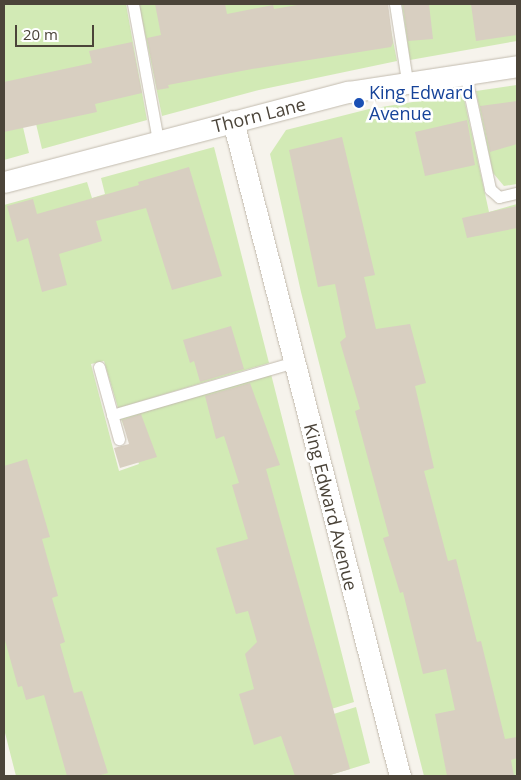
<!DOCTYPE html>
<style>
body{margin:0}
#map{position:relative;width:521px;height:780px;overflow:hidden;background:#f6f3ec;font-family:"Open Sans",sans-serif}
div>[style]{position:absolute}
.green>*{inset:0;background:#d2eab5}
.building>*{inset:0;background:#d8cfc1}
.roads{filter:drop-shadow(0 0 1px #c2bbae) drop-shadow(0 0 1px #c2bbae)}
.lane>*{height:11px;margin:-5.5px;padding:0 5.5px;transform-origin:5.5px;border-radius:5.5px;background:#fff}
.street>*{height:21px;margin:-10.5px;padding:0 10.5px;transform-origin:10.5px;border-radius:10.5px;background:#fff}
.dots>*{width:14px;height:14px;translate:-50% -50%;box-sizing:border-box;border:2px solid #fff;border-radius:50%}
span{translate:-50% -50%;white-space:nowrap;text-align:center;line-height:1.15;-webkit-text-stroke:5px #fff;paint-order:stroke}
.transit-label{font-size:18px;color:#164399}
.left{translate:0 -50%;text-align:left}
.street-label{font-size:18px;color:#4b4439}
.frame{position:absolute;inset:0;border:5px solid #4b4439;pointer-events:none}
.scale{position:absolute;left:15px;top:25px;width:79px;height:22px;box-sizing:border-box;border:2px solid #4b4439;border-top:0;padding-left:6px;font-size:15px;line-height:18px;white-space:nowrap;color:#4b4439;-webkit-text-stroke:4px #fff;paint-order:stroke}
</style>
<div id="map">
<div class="green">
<div style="clip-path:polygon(4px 4px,126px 4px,147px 120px,42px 149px,32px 107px,19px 110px,29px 153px,4px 160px)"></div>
<div style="clip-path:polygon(139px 4px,386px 4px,397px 61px,259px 90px,162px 116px)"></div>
<div style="clip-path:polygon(402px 4px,517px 4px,517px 41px,410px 60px)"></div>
<div style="clip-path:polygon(517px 85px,517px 184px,504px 186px,493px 173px,476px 91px)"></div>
<div style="clip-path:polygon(463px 94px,489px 212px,517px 204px,517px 776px,424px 776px,301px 292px,270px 154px,286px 130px,369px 109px)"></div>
<div style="clip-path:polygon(214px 147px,269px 363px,118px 408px,104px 361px,91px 364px,93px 372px,119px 471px,139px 464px,121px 419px,271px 374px,354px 702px,289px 722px,289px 728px,356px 707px,370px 763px,327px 776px,16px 776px,4px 729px,4px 205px,87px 182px,92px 198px,105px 194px,101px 178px)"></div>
</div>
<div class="building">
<div style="clip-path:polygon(155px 4px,225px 4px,227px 14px,273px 5px,274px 9px,303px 4px,388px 4px,393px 43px,391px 47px,252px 69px,168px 85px,169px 88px,157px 90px,147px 38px,161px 35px)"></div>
<div style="clip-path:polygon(403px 4px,429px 4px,433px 39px,408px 41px)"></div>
<div style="clip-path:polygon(471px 4px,517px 4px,517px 35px,476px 41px)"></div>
<div style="clip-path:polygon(132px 42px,142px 93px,95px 104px,97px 112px,4px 132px,4px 82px,92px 63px,89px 51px)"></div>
<div style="clip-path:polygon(517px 101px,517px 144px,490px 152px,480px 106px)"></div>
<div style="clip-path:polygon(467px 120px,475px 165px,425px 176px,415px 132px)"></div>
<div style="clip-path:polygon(342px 137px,375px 275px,364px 277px,376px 329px,410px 324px,426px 383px,415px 386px,434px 468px,424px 471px,448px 561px,456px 559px,477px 642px,481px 641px,505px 739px,517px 737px,517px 758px,511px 760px,514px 776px,447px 776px,435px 714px,455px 710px,446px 669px,423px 674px,403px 592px,400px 593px,383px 538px,389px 536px,355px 411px,360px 409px,340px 342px,346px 337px,335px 284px,318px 287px,289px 150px)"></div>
<div style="clip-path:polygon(189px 167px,222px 276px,172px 290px,146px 208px,96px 221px,102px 241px,59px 254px,67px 285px,42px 292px,28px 238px,17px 242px,7px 206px,33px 199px,37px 214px,139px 185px,138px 182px)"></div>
<div style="clip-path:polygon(517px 206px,517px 228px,467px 238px,462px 218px)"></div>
<div style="clip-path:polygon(231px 326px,244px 369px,200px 382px,194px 361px,190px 363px,183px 340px)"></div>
<div style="clip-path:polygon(250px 383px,280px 465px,266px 469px,350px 769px,327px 776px,295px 776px,281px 736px,254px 745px,239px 694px,254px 689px,245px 654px,257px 642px,248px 611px,236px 614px,216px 548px,248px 539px,232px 485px,239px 483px,224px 436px,216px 439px,205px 396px)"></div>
<div style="clip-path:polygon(141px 414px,157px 457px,120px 468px,114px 448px,129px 444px,122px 420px)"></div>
<div style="clip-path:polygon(27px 459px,50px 537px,42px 539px,58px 596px,52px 598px,65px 642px,60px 644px,74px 693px,82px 691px,108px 773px,97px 776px,67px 776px,44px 695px,26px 700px,22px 686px,18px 687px,4px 637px,4px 466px)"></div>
</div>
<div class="roads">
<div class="lane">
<div style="left:133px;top:4px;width:138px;rotate:79.6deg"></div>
<div style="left:395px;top:4px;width:78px;rotate:81.1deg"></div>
<div style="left:465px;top:73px;width:119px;rotate:77.8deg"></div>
<div style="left:490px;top:189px;width:12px;rotate:42deg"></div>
<div style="left:499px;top:197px;width:18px;rotate:-13deg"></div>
<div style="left:99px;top:367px;width:75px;rotate:74.5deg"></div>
<div style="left:112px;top:415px;width:190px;rotate:-16.2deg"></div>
</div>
<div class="street">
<div style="left:233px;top:121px;width:676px;rotate:75.7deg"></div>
<div style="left:4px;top:182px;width:356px;rotate:-14.7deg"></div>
<div style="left:348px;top:92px;width:171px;rotate:-8.7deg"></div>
</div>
</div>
<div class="dots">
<div style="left:359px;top:103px;background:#1a4fb4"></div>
</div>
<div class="transit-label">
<span class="left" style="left:369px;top:103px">King Edward<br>Avenue</span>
</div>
<div class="street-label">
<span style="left:259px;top:115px;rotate:-14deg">Thorn Lane</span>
<span style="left:331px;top:507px;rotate:76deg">King Edward Avenue</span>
</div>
<div class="frame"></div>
<div class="scale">20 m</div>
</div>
